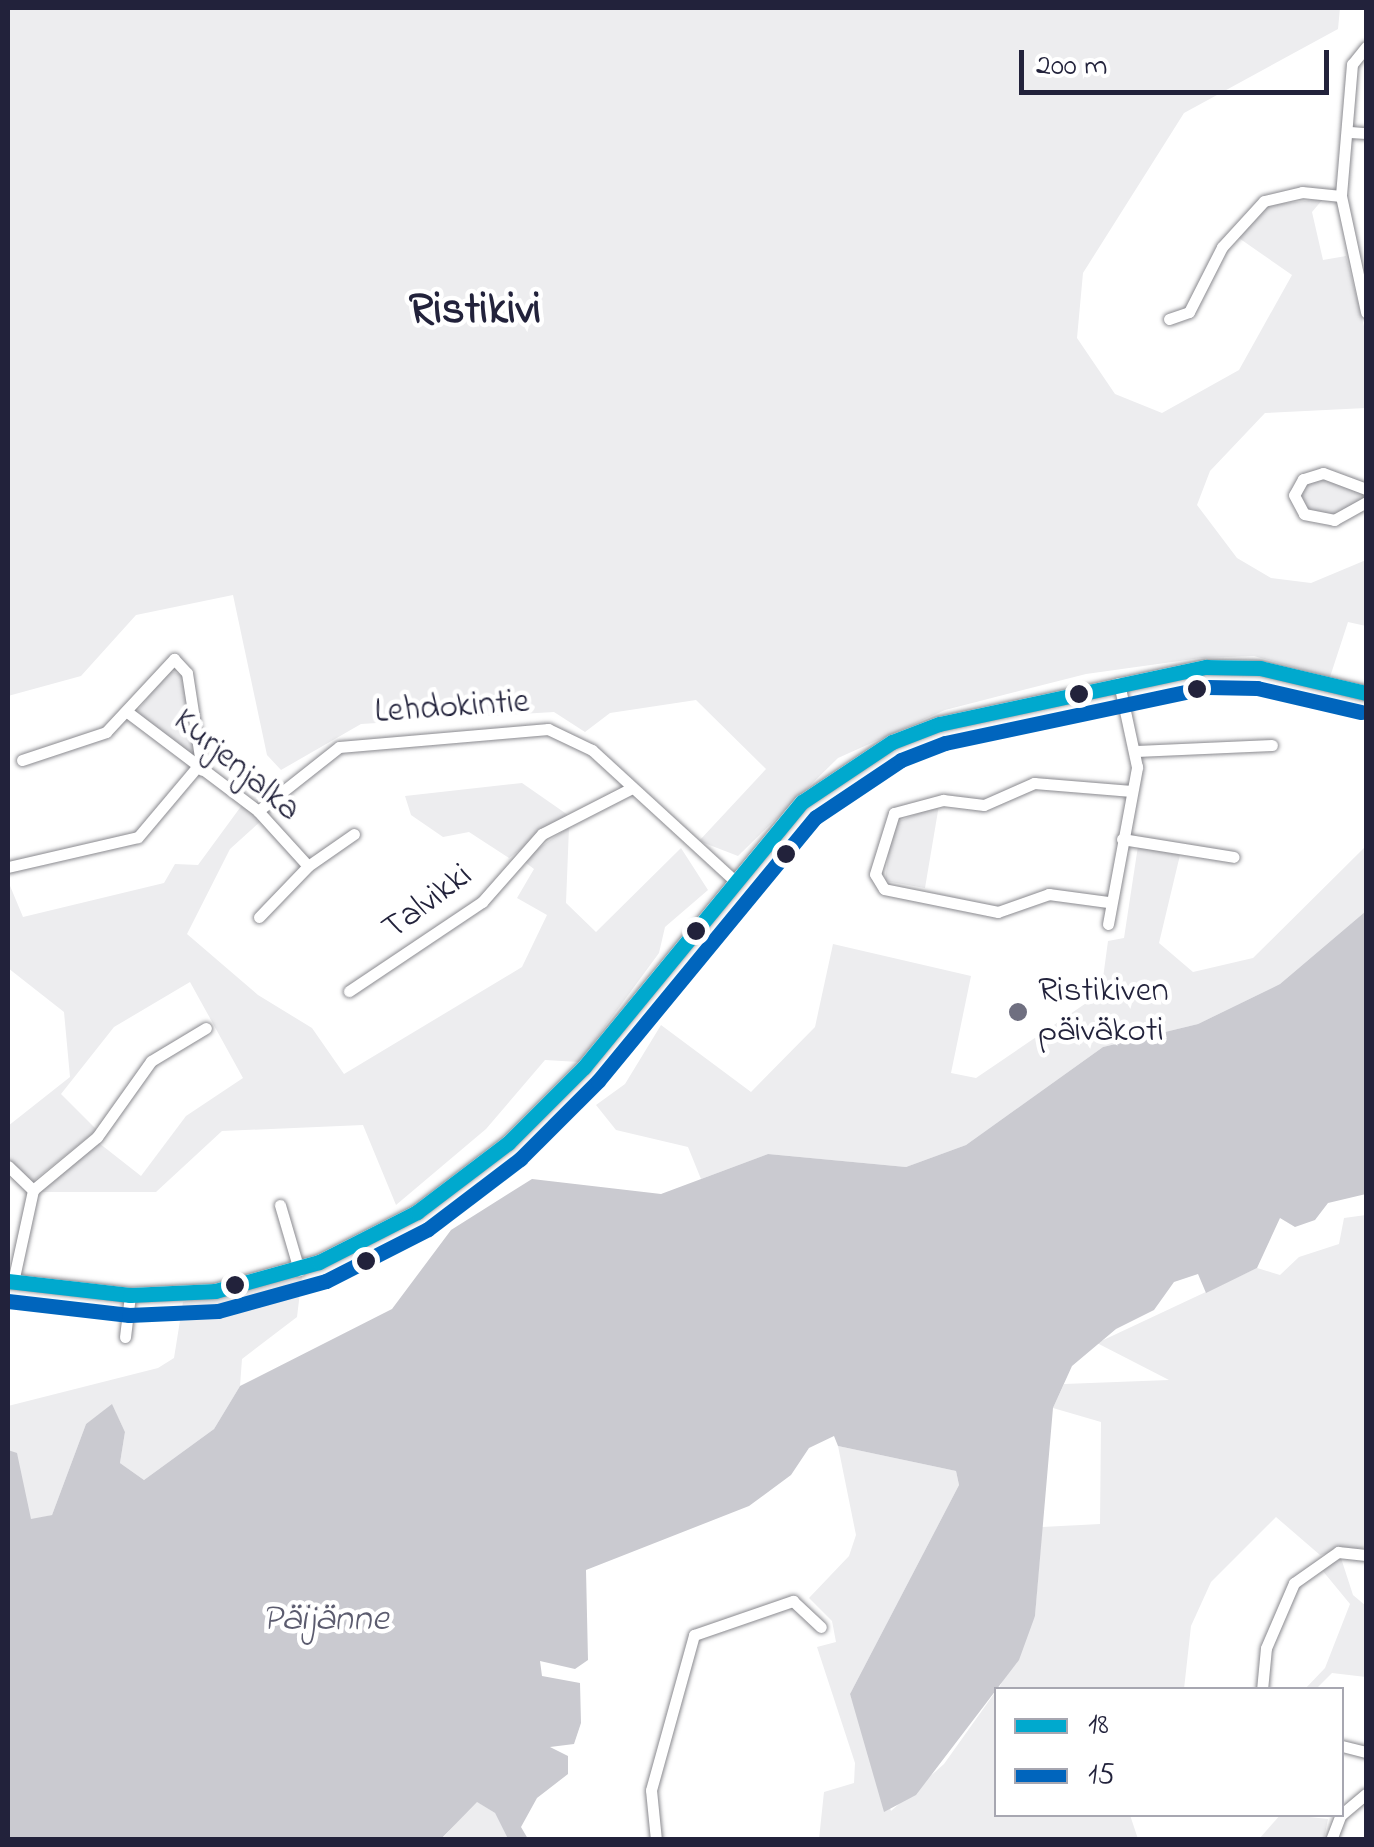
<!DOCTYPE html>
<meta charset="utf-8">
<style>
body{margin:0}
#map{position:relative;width:1374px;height:1847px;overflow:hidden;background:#fff;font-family:"Indie Flower",sans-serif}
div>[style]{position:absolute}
.green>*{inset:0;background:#ededef}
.water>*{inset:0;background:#cacad0}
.roads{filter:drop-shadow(0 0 2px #8a8a8f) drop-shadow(0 0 2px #8a8a8f)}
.minor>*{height:11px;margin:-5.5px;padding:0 5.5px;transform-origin:5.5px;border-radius:5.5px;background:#fff}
.tertiary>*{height:14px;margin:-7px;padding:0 7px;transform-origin:7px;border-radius:7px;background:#fff}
.bus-1>*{height:15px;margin:-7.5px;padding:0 7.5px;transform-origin:7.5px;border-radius:7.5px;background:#00a9ce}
.bus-2>*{height:15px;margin:-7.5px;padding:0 7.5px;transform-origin:7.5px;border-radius:7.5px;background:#0065bd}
.dots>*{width:28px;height:28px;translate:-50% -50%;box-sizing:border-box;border:5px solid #fff;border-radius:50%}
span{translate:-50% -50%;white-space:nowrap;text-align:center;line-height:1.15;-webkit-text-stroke:9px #fff;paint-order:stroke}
.street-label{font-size:35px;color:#22223b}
.poi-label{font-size:35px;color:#22223b}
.left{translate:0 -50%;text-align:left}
.water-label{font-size:38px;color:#5c5c6f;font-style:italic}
.district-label{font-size:45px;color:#22223b;font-weight:700}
.frame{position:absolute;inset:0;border:10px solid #22223b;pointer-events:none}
.legend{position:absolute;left:994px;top:1687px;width:350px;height:130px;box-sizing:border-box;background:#fff;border:2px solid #a7a7b1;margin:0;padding:12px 18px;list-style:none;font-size:30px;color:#22223b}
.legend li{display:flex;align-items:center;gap:20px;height:50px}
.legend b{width:50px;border:2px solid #a7a7b1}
.scale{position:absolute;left:1019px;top:50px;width:310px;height:45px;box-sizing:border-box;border:5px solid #22223b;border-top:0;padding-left:12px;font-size:30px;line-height:35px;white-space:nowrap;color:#22223b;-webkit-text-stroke:8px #fff;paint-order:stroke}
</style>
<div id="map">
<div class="green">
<div style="clip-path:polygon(8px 8px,1340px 8px,1338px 29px,1184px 113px,1083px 273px,1077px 338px,1115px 394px,1162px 413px,1239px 370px,1292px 275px,1236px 236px,1267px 205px,1323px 199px,1312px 212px,1323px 260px,1346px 256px,1366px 334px,1366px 408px,1265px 413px,1210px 471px,1197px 505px,1237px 558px,1271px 578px,1311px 583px,1366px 560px,1366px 626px,1348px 622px,1330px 677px,1254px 656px,1201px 658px,1086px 674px,945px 710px,838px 758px,738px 856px,699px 841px,766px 769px,696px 700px,610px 713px,585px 732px,554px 712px,361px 724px,281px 770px,267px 755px,233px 595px,136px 615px,81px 676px,8px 696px)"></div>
<div style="clip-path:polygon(1318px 476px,1364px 492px,1366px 497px,1336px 515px,1307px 511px,1300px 489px)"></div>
<div style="clip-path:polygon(168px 670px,182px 675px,196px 747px,189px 753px,137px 712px)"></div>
<div style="clip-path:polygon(522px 783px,568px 815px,509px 858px,469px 832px,443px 837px,411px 815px,405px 796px)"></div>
<div style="clip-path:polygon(242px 805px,262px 820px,230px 849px,187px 934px,258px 995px,312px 1028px,344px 1074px,522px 967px,547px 915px,517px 898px,534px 869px,522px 860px,569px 827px,566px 903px,596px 932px,681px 848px,708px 890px,665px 927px,659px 953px,579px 1062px,545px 1060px,486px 1129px,396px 1205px,363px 1125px,222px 1131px,156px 1192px,39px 1192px,99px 1143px,141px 1176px,186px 1116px,243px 1078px,190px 982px,114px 1027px,61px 1094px,97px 1130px,32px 1182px,8px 1158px,8px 1126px,70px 1077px,64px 1012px,8px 968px,8px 881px,23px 917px,164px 883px,175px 864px,198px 865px)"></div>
<div style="clip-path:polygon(939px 805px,925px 888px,885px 881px,892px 824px)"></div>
<div style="clip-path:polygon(1138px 846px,1180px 855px,1159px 943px,1193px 972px,1253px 958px,1366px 846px,1366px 911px,1280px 984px,1198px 1024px,1103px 1047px,966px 1145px,906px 1167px,768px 1154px,701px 1179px,688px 1147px,616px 1130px,596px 1105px,625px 1084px,661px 1025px,751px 1092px,815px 1027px,833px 944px,971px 976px,951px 1073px,976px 1078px,1101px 993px,1108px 941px,1124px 938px)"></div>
<div style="clip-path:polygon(1366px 1215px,1366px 1547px,1320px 1555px,1276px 1517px,1211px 1582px,1191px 1626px,1184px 1689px,998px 1690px,1035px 1616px,1042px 1527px,1100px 1524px,1101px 1422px,1053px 1408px,1064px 1384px,1169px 1380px,1097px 1343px,1257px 1268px,1280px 1275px,1299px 1257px,1339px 1244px,1344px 1218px)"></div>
<div style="clip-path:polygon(302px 1276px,297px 1317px,242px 1359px,240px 1386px,214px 1429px,144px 1480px,120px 1463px,125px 1432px,112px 1405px,86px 1424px,52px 1515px,31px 1520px,20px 1498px,17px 1454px,8px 1450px,8px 1406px,158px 1368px,174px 1358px,183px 1302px)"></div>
<div style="clip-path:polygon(838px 1446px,956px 1471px,959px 1485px,850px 1694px,891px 1811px,944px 1764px,996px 1691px,996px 1814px,1130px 1815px,1138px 1839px,819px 1839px,824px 1792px,854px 1783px,855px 1763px,817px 1647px,836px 1642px,832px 1621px,809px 1598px,849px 1556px,856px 1535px)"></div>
<div style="clip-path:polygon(1341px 1558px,1353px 1595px,1366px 1606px,1366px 1677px,1332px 1673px,1316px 1689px,1304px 1690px,1325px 1668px,1350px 1604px,1322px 1570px)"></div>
<div style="clip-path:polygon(476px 1801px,495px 1813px,508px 1839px,441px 1840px)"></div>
<div style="clip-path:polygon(1281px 1814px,1328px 1819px,1324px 1839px,1259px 1839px)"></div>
</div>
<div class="water">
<div style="clip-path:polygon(1366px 911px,1366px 1194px,1328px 1203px,1315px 1220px,1295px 1227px,1280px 1218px,1257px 1268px,1206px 1293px,1198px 1274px,1174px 1282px,1154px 1310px,1116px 1329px,1072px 1366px,1053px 1408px,1035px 1616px,1019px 1660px,916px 1795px,884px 1812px,850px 1694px,959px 1485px,956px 1471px,838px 1446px,834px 1436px,809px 1448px,791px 1475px,749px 1506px,586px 1570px,588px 1660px,575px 1669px,540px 1661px,542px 1676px,580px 1683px,581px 1723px,574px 1744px,550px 1747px,568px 1756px,568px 1774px,537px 1798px,521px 1827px,528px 1839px,508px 1839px,495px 1813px,477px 1802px,441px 1839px,8px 1839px,8px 1450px,17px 1453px,31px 1519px,52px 1515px,86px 1424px,112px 1404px,125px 1432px,120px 1463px,144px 1480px,214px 1429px,240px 1386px,392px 1309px,451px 1230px,532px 1179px,661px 1194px,768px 1154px,906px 1167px,966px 1145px,1103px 1047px,1198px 1024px,1280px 984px)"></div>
</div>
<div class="roads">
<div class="minor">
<div style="left:1366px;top:47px;width:22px;rotate:129deg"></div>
<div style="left:1352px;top:64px;width:132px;rotate:94.8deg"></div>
<div style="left:1341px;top:196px;width:119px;rotate:77.8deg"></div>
<div style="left:1350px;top:132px;width:16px;rotate:4deg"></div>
<div style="left:1169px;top:319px;width:21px;rotate:-19deg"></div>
<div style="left:1189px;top:312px;width:73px;rotate:-63.1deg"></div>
<div style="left:1222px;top:247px;width:62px;rotate:-47.6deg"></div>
<div style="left:1264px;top:201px;width:39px;rotate:-13deg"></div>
<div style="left:1302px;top:192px;width:39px;rotate:6deg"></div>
<div style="left:1366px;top:489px;width:46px;rotate:-159.6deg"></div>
<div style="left:1323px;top:473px;width:21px;rotate:163deg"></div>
<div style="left:1303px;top:479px;width:18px;rotate:119deg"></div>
<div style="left:1294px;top:495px;width:21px;rotate:62deg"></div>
<div style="left:1304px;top:514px;width:31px;rotate:11deg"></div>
<div style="left:1334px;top:520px;width:37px;rotate:-29deg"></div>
<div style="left:126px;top:711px;width:166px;rotate:37.1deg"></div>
<div style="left:258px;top:811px;width:74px;rotate:47.7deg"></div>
<div style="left:1136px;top:751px;width:136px;rotate:-2.5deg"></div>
<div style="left:22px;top:760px;width:89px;rotate:-18.4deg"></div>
<div style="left:106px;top:732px;width:100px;rotate:-47deg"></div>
<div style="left:174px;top:659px;width:19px;rotate:47deg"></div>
<div style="left:187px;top:673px;width:98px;rotate:81.2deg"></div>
<div style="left:258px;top:811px;width:103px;rotate:-38.3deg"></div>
<div style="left:339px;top:747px;width:210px;rotate:-4.9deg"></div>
<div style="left:548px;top:729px;width:49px;rotate:25.5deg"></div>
<div style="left:592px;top:750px;width:195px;rotate:42.5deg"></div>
<div style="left:1122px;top:839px;width:113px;rotate:9.1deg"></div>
<div style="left:8px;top:867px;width:133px;rotate:-13deg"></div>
<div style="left:138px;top:837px;width:92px;rotate:-49.9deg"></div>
<div style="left:1108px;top:902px;width:60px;rotate:-172.3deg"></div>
<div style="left:1049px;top:894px;width:54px;rotate:160.6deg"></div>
<div style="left:998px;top:912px;width:116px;rotate:-168.6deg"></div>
<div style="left:884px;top:889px;width:17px;rotate:-121deg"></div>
<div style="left:875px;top:874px;width:64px;rotate:-72.7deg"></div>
<div style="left:894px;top:813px;width:51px;rotate:-14.9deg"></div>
<div style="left:943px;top:800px;width:41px;rotate:7deg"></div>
<div style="left:984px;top:805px;width:55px;rotate:-23.7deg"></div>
<div style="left:1034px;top:783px;width:98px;rotate:4.7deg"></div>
<div style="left:259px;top:917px;width:71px;rotate:-46.1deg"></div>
<div style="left:308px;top:866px;width:56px;rotate:-34.8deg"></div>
<div style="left:1108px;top:924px;width:160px;rotate:-79.5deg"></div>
<div style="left:1137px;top:767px;width:86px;rotate:-102.1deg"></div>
<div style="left:349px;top:991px;width:160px;rotate:-33.8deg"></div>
<div style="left:482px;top:902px;width:91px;rotate:-48.6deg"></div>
<div style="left:542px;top:834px;width:101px;rotate:-27.1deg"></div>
<div style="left:8px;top:1166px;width:35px;rotate:44deg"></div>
<div style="left:280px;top:1205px;width:68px;rotate:73.7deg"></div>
<div style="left:13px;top:1282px;width:94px;rotate:-77.7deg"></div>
<div style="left:33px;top:1190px;width:83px;rotate:-39.6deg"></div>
<div style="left:97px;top:1137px;width:93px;rotate:-54.6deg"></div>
<div style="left:151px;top:1061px;width:64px;rotate:-31deg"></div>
<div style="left:125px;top:1337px;width:42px;rotate:-83.2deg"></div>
<div style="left:1262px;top:1690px;width:42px;rotate:-84.6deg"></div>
<div style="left:1266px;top:1648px;width:71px;rotate:-66.7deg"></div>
<div style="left:1294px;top:1583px;width:54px;rotate:-35.2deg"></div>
<div style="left:1338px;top:1552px;width:28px;rotate:6deg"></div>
<div style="left:1342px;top:1746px;width:25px;rotate:14deg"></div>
<div style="left:1342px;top:1814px;width:31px;rotate:-40deg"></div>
<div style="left:656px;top:1840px;width:50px;rotate:-95.7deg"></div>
<div style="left:651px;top:1790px;width:161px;rotate:-74.5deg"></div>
<div style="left:694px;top:1635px;width:105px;rotate:-19deg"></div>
<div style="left:793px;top:1601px;width:38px;rotate:43deg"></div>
<div style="left:1331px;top:1840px;width:28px;rotate:-69deg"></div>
</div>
<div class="tertiary">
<div style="left:8px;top:1281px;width:123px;rotate:6.5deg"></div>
<div style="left:130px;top:1295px;width:85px;rotate:-2.7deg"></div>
<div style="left:215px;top:1291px;width:108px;rotate:-15.6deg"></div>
<div style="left:319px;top:1262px;width:110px;rotate:-27deg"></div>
<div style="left:417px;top:1212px;width:114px;rotate:-37.2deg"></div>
<div style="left:508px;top:1143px;width:107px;rotate:-45deg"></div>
<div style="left:584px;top:1067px;width:343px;rotate:-50.6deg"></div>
<div style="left:802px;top:802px;width:108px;rotate:-33.7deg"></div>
<div style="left:892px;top:742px;width:50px;rotate:-21deg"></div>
<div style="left:939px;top:724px;width:273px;rotate:-12.1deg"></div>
<div style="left:1206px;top:667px;width:54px;rotate:1.1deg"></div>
<div style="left:1260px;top:668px;width:109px;rotate:13.3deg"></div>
</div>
</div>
<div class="bus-1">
<div style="left:8px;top:1281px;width:123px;rotate:6.5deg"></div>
<div style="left:130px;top:1295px;width:85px;rotate:-2.7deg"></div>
<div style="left:215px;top:1291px;width:108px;rotate:-15.6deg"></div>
<div style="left:319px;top:1262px;width:110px;rotate:-27deg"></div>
<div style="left:417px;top:1212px;width:114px;rotate:-37.2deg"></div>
<div style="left:508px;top:1143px;width:107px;rotate:-45deg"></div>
<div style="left:584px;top:1067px;width:343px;rotate:-50.6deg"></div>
<div style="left:802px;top:802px;width:108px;rotate:-33.7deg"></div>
<div style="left:892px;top:742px;width:50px;rotate:-21deg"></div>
<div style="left:939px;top:724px;width:273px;rotate:-12.1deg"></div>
<div style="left:1206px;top:667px;width:54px;rotate:1.1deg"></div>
<div style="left:1260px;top:668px;width:109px;rotate:13.3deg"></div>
</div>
<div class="bus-2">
<div style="left:8px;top:1301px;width:122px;rotate:6.6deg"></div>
<div style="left:129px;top:1315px;width:89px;rotate:-2.6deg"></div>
<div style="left:218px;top:1311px;width:112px;rotate:-15.5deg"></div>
<div style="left:326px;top:1281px;width:114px;rotate:-27deg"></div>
<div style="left:428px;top:1229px;width:116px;rotate:-37.3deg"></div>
<div style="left:520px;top:1159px;width:110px;rotate:-45deg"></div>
<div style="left:598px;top:1081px;width:342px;rotate:-50.5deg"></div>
<div style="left:816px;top:817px;width:102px;rotate:-33.8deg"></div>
<div style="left:901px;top:760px;width:47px;rotate:-21.1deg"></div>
<div style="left:945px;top:743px;width:269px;rotate:-12deg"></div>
<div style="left:1208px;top:687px;width:49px;rotate:1.2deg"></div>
<div style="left:1257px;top:688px;width:107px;rotate:13deg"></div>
</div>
<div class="dots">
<div style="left:1197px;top:689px;background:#22223b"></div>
<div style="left:1079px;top:694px;background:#22223b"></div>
<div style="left:786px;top:854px;background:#22223b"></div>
<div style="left:696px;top:931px;background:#22223b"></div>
<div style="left:1018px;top:1012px;background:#6f6f80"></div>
<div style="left:366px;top:1261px;background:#22223b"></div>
<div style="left:235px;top:1285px;background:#22223b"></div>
</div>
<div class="street-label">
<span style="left:452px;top:708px;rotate:-4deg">Lehdokintie</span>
<span style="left:236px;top:766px;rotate:40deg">Kurjenjalka</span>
<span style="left:428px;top:903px;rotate:-37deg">Talvikki</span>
</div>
<div class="poi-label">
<span class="left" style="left:1038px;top:1012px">Ristikiven<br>päiväkoti</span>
</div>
<div class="water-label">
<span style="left:325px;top:1621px">Päijänne</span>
</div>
<div class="district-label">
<span style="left:475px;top:312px">Ristikivi</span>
</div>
<div class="frame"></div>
<ul class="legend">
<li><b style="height:12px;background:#00a9ce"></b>18</li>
<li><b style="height:12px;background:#0065bd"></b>15</li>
</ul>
<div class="scale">200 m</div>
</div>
